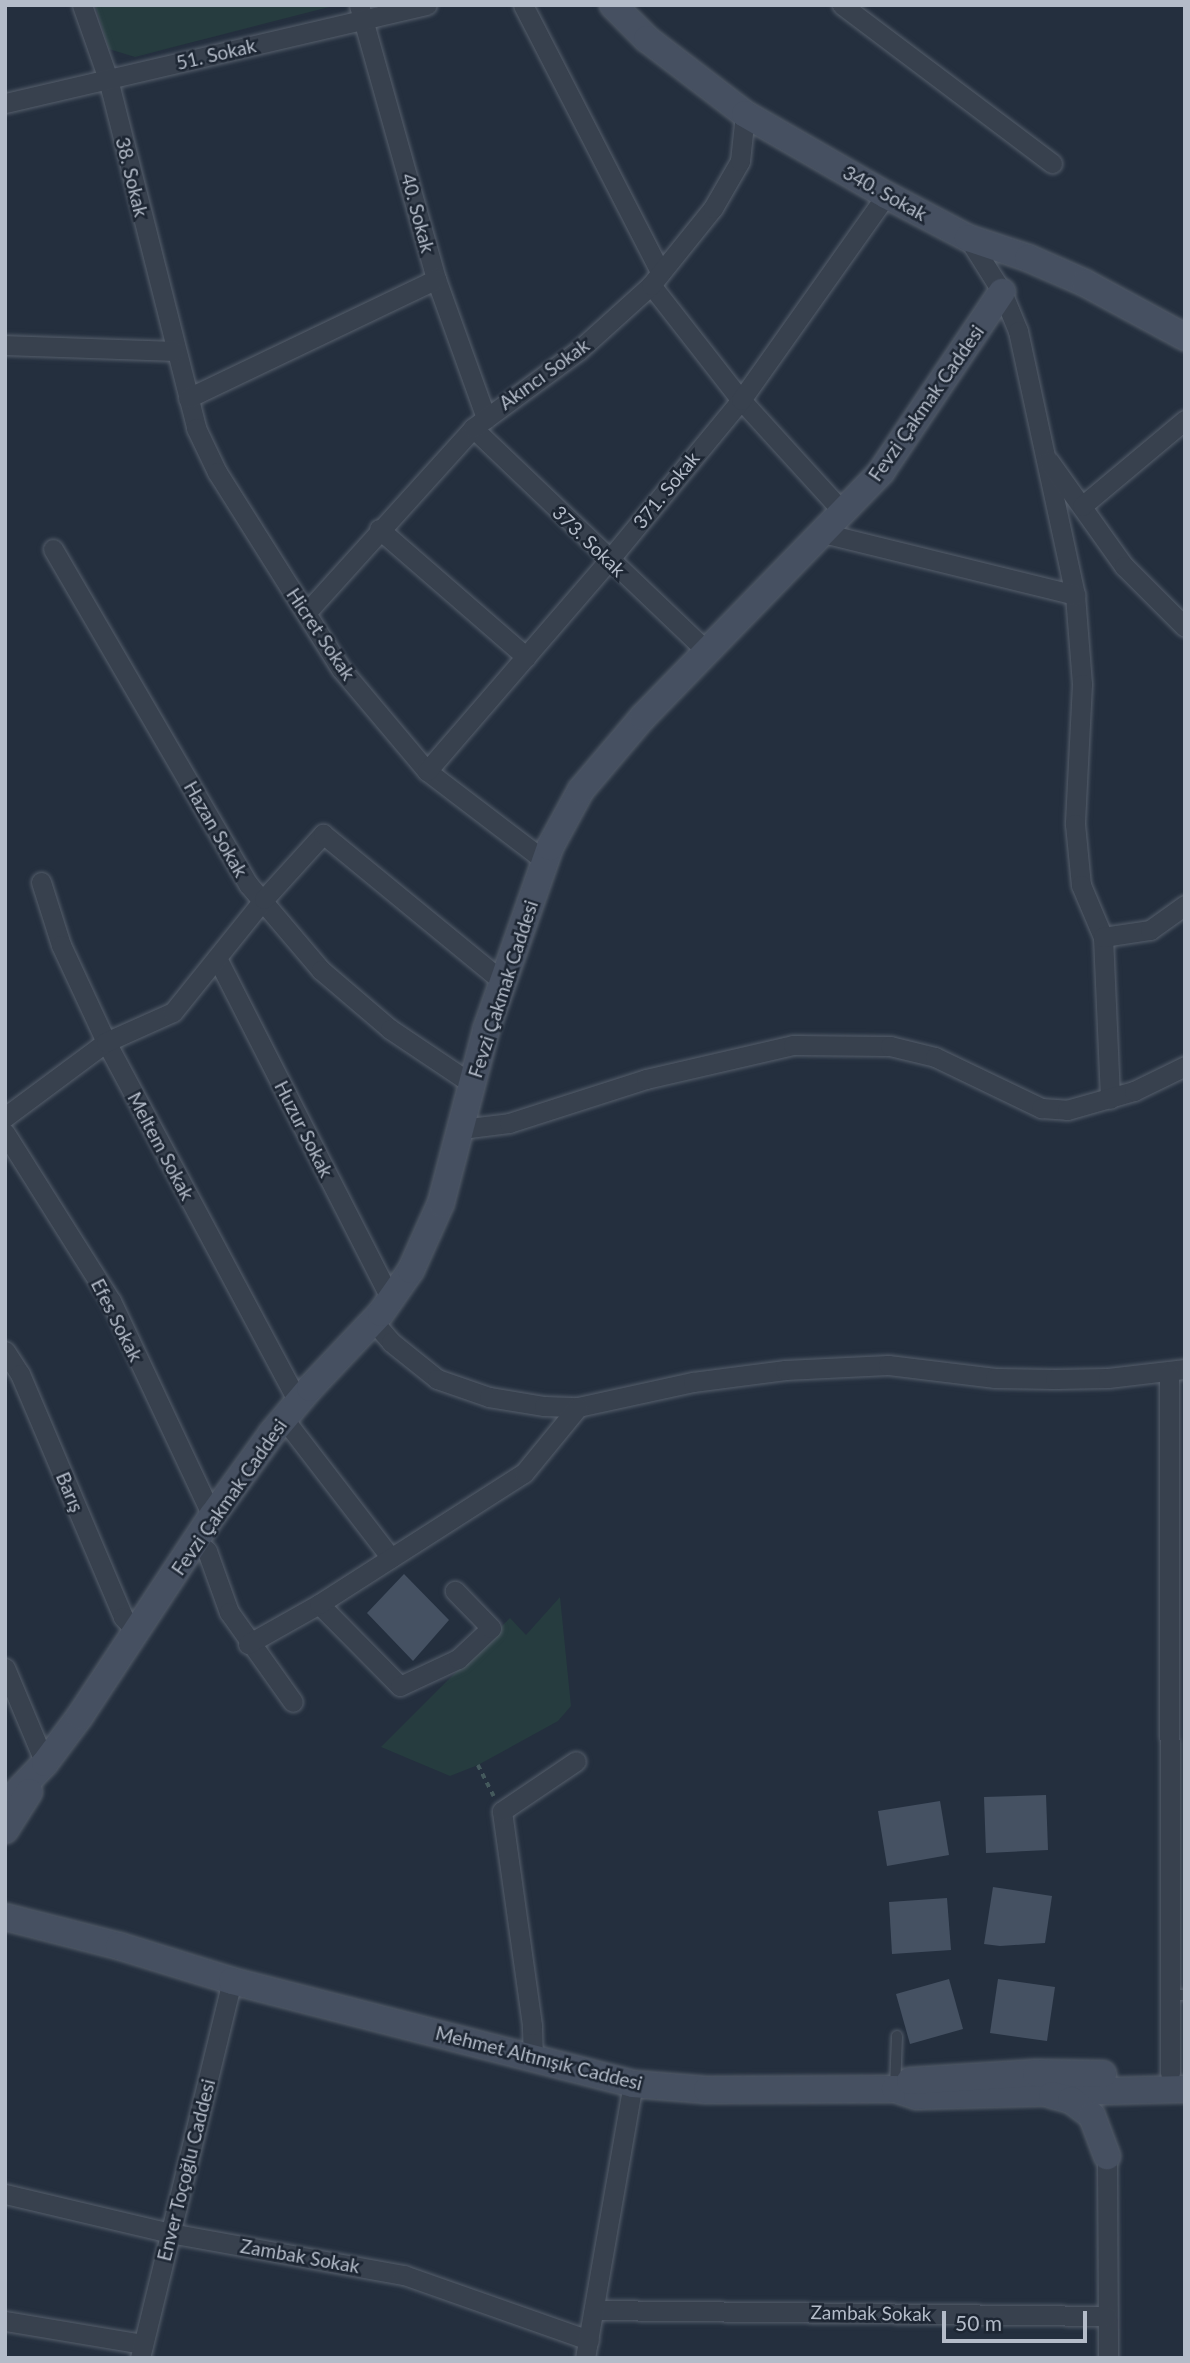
<!DOCTYPE html>
<meta charset="utf-8">
<style>
body{margin:0}
#map{position:relative;width:1190px;height:2363px;overflow:hidden;background:#242f3e;font-family:Lato,sans-serif}
div>[style]{position:absolute}
.green>*{inset:0;background:#263c3f}
.building>*{inset:0;background:#455162}
.path>*{height:3.5px;margin-top:-1.75px;transform-origin:0;background:repeating-linear-gradient(90deg,#44595c 0 5px,transparent 0 10px)}
.roads{filter:drop-shadow(0 0 2px #565f6c) drop-shadow(0 0 2px #565f6c)}
.lane>*{height:10px;margin:-5px;padding:0 5px;transform-origin:5px;border-radius:5px;background:#38414e}
.street>*{height:19px;margin:-9.5px;padding:0 9.5px;transform-origin:9.5px;border-radius:9.5px;background:#38414e}
.secondary>*{height:26px;margin:-13px;padding:0 13px;transform-origin:13px;border-radius:13px;background:#465061}
span{translate:-50% -50%;white-space:nowrap;text-align:center;line-height:1.15;-webkit-text-stroke:5px #1d2633;paint-order:stroke}
.street-label{font-size:19px;color:#b4bcc9}
.frame{position:absolute;inset:0;border:7px solid #b4bcc9;pointer-events:none}
.scale{position:absolute;left:942px;top:2311px;width:145px;height:32px;box-sizing:border-box;border:4px solid #b4bcc9;border-top:0;padding-left:9px;font-size:21px;line-height:24px;white-space:nowrap;color:#b4bcc9;-webkit-text-stroke:5px #1d2633;paint-order:stroke}
</style>
<div id="map">
<div class="green">
<div style="clip-path:polygon(95px 5px,337px 5px,135px 57px,109px 49px)"></div>
<div style="clip-path:polygon(560px 1597px,571px 1706px,558px 1721px,478px 1765px,450px 1776px,381px 1747px,510px 1618px,526px 1635px)"></div>
</div>
<div class="building">
<div style="clip-path:polygon(404px 1574px,449px 1620px,413px 1661px,367px 1613px)"></div>
<div style="clip-path:polygon(1046px 1795px,1048px 1850px,986px 1853px,984px 1797px)"></div>
<div style="clip-path:polygon(940px 1801px,949px 1855px,887px 1866px,878px 1811px)"></div>
<div style="clip-path:polygon(993px 1887px,1052px 1896px,1045px 1943px,1000px 1946px,984px 1944px)"></div>
<div style="clip-path:polygon(947px 1898px,951px 1950px,892px 1954px,889px 1902px)"></div>
<div style="clip-path:polygon(949px 1979px,963px 2029px,910px 2044px,896px 1994px)"></div>
<div style="clip-path:polygon(998px 1979px,1055px 1987px,1047px 2041px,990px 2033px)"></div>
</div>
<div class="path">
<div style="left:478px;top:1765px;width:35px;rotate:63deg"></div>
</div>
<div class="roads">
<div class="lane">
<div style="left:1170px;top:1995px;width:15px"></div>
<div style="left:895px;top:2088px;width:52px;rotate:-87.8deg"></div>
</div>
<div class="street">
<div style="left:82px;top:5px;width:78px;rotate:70.6deg"></div>
<div style="left:108px;top:79px;width:360px;rotate:75.8deg"></div>
<div style="left:196px;top:428px;width:49px;rotate:64.5deg"></div>
<div style="left:217px;top:472px;width:233px;rotate:57.8deg"></div>
<div style="left:341px;top:669px;width:133px;rotate:49.9deg"></div>
<div style="left:427px;top:771px;width:148px;rotate:37.3deg"></div>
<div style="left:359px;top:5px;width:285px;rotate:74.3deg"></div>
<div style="left:436px;top:279px;width:148px;rotate:70.2deg"></div>
<div style="left:523px;top:5px;width:301px;rotate:62.8deg"></div>
<div style="left:842px;top:5px;width:263px;rotate:37deg"></div>
<div style="left:5px;top:103px;width:433px;rotate:-13.1deg"></div>
<div style="left:968px;top:238px;width:64px;rotate:57.8deg"></div>
<div style="left:1002px;top:292px;width:42px;rotate:67.7deg"></div>
<div style="left:1018px;top:331px;width:270px;rotate:77.8deg"></div>
<div style="left:1075px;top:595px;width:89px;rotate:85.5deg"></div>
<div style="left:1082px;top:684px;width:140px;rotate:92.9deg"></div>
<div style="left:1075px;top:824px;width:61px;rotate:84.4deg"></div>
<div style="left:1081px;top:885px;width:56px;rotate:67.1deg"></div>
<div style="left:1103px;top:937px;width:162px;rotate:87.5deg"></div>
<div style="left:651px;top:285px;width:146px;rotate:52deg"></div>
<div style="left:741px;top:400px;width:153px;rotate:47.7deg"></div>
<div style="left:5px;top:345px;width:169px;rotate:2deg"></div>
<div style="left:188px;top:398px;width:275px;rotate:-25.6deg"></div>
<div style="left:473px;top:428px;width:323px;rotate:43.7deg"></div>
<div style="left:1049px;top:461px;width:129px;rotate:54.5deg"></div>
<div style="left:1124px;top:566px;width:86px;rotate:45deg"></div>
<div style="left:1082px;top:506px;width:134px;rotate:-39.9deg"></div>
<div style="left:379px;top:529px;width:195px;rotate:41deg"></div>
<div style="left:823px;top:533px;width:260px;rotate:13.8deg"></div>
<div style="left:53px;top:549px;width:388px;rotate:59.8deg"></div>
<div style="left:248px;top:884px;width:113px;rotate:49.7deg"></div>
<div style="left:321px;top:970px;width:91px;rotate:40.5deg"></div>
<div style="left:390px;top:1029px;width:99px;rotate:33.9deg"></div>
<div style="left:306px;top:613px;width:249px;rotate:-47.9deg"></div>
<div style="left:473px;top:428px;width:130px;rotate:-36.3deg"></div>
<div style="left:578px;top:351px;width:98px;rotate:-42.1deg"></div>
<div style="left:651px;top:285px;width:99px;rotate:-51.2deg"></div>
<div style="left:713px;top:208px;width:54px;rotate:-60.1deg"></div>
<div style="left:740px;top:161px;width:47px;rotate:-83.9deg"></div>
<div style="left:427px;top:771px;width:279px;rotate:-49.2deg"></div>
<div style="left:609px;top:560px;width:207px;rotate:-50.5deg"></div>
<div style="left:741px;top:400px;width:251px;rotate:-54.7deg"></div>
<div style="left:41px;top:882px;width:66px;rotate:72.4deg"></div>
<div style="left:61px;top:945px;width:107px;rotate:65.1deg"></div>
<div style="left:106px;top:1042px;width:408px;rotate:61.9deg"></div>
<div style="left:1103px;top:937px;width:48px;rotate:-8.5deg"></div>
<div style="left:1150px;top:930px;width:43px;rotate:-35.5deg"></div>
<div style="left:217px;top:958px;width:384px;rotate:63deg"></div>
<div style="left:5px;top:1117px;width:126px;rotate:-36.6deg"></div>
<div style="left:106px;top:1042px;width:73px;rotate:-24.1deg"></div>
<div style="left:173px;top:1012px;width:145px;rotate:-51.2deg"></div>
<div style="left:264px;top:899px;width:88px;rotate:-47.8deg"></div>
<div style="left:323px;top:834px;width:233px;rotate:39.4deg"></div>
<div style="left:461px;top:1129px;width:48px;rotate:-7.1deg"></div>
<div style="left:509px;top:1123px;width:144px;rotate:-17.8deg"></div>
<div style="left:646px;top:1079px;width:151px;rotate:-13deg"></div>
<div style="left:793px;top:1045px;width:97px;rotate:0.6deg"></div>
<div style="left:890px;top:1046px;width:46px;rotate:13.7deg"></div>
<div style="left:935px;top:1057px;width:118px;rotate:25.7deg"></div>
<div style="left:1041px;top:1108px;width:26px;rotate:4deg"></div>
<div style="left:1067px;top:1110px;width:70px;rotate:-15.8deg"></div>
<div style="left:1134px;top:1091px;width:57px;rotate:-26.1deg"></div>
<div style="left:5px;top:1133px;width:199px;rotate:57.8deg"></div>
<div style="left:111px;top:1301px;width:238px;rotate:64.8deg"></div>
<div style="left:373px;top:1321px;width:28px;rotate:49deg"></div>
<div style="left:391px;top:1342px;width:59px;rotate:38.8deg"></div>
<div style="left:437px;top:1379px;width:55px;rotate:19.1deg"></div>
<div style="left:489px;top:1397px;width:56px;rotate:9.3deg"></div>
<div style="left:544px;top:1406px;width:34px;rotate:2deg"></div>
<div style="left:578px;top:1407px;width:118px;rotate:-12.3deg"></div>
<div style="left:693px;top:1382px;width:93px;rotate:-7.4deg"></div>
<div style="left:785px;top:1370px;width:103px;rotate:-2.8deg"></div>
<div style="left:888px;top:1365px;width:108px;rotate:6.9deg"></div>
<div style="left:995px;top:1378px;width:60px;rotate:1deg"></div>
<div style="left:1055px;top:1379px;width:53px;rotate:-1.1deg"></div>
<div style="left:1108px;top:1378px;width:78px;rotate:-6.7deg"></div>
<div style="left:5px;top:1351px;width:27px;rotate:57deg"></div>
<div style="left:20px;top:1374px;width:264px;rotate:67deg"></div>
<div style="left:123px;top:1617px;width:19px;rotate:47deg"></div>
<div style="left:1169px;top:1373px;width:700px;rotate:89.92deg"></div>
<div style="left:284px;top:1419px;width:175px;rotate:52.4deg"></div>
<div style="left:196px;top:1541px;width:15px;rotate:42deg"></div>
<div style="left:207px;top:1551px;width:65px;rotate:70.2deg"></div>
<div style="left:229px;top:1612px;width:110px;rotate:54.6deg"></div>
<div style="left:319px;top:1604px;width:115px;rotate:45.4deg"></div>
<div style="left:400px;top:1686px;width:64px;rotate:-25deg"></div>
<div style="left:458px;top:1659px;width:45px;rotate:-43.2deg"></div>
<div style="left:491px;top:1628px;width:52px;rotate:-134.2deg"></div>
<div style="left:248px;top:1644px;width:81px;rotate:-29.4deg"></div>
<div style="left:319px;top:1604px;width:243px;rotate:-32.6deg"></div>
<div style="left:524px;top:1473px;width:85px;rotate:-50.7deg"></div>
<div style="left:5px;top:1668px;width:103px;rotate:67.2deg"></div>
<div style="left:533px;top:2057px;width:32px;rotate:-92deg"></div>
<div style="left:532px;top:2025px;width:216px;rotate:-98deg"></div>
<div style="left:502px;top:1811px;width:89px;rotate:-34deg"></div>
<div style="left:1107px;top:2156px;width:202px;rotate:89.7deg"></div>
<div style="left:5px;top:2194px;width:170px;rotate:13.3deg"></div>
<div style="left:170px;top:2233px;width:238px;rotate:10.2deg"></div>
<div style="left:404px;top:2275px;width:196px;rotate:19.4deg"></div>
<div style="left:594px;top:2310px;width:513px;rotate:0.67deg"></div>
<div style="left:5px;top:2321px;width:140px;rotate:9.5deg"></div>
<div style="left:140px;top:2358px;width:388px;rotate:-76.3deg"></div>
<div style="left:585px;top:2358px;width:278px;rotate:-80.1deg"></div>
</div>
<div class="secondary">
<div style="left:613px;top:5px;width:48px;rotate:45deg"></div>
<div style="left:647px;top:39px;width:123px;rotate:37.4deg"></div>
<div style="left:745px;top:114px;width:163px;rotate:29.9deg"></div>
<div style="left:886px;top:195px;width:93px;rotate:27.7deg"></div>
<div style="left:968px;top:238px;width:63px;rotate:18.4deg"></div>
<div style="left:1028px;top:258px;width:62px;rotate:23.7deg"></div>
<div style="left:1085px;top:283px;width:114px;rotate:28.4deg"></div>
<div style="left:5px;top:1805px;width:58px;rotate:-46.4deg"></div>
<div style="left:45px;top:1763px;width:59px;rotate:-53.3deg"></div>
<div style="left:80px;top:1716px;width:240px;rotate:-56.6deg"></div>
<div style="left:212px;top:1516px;width:102px;rotate:-54.1deg"></div>
<div style="left:272px;top:1433px;width:59px;rotate:-49.8deg"></div>
<div style="left:310px;top:1388px;width:103px;rotate:-46.6deg"></div>
<div style="left:381px;top:1313px;width:52px;rotate:-55.1deg"></div>
<div style="left:411px;top:1270px;width:73px;rotate:-65.9deg"></div>
<div style="left:441px;top:1203px;width:179px;rotate:-75.4deg"></div>
<div style="left:486px;top:1030px;width:194px;rotate:-70.7deg"></div>
<div style="left:550px;top:847px;width:65px;rotate:-61.5deg"></div>
<div style="left:581px;top:790px;width:96px;rotate:-49.7deg"></div>
<div style="left:643px;top:717px;width:342px;rotate:-45.8deg"></div>
<div style="left:881px;top:472px;width:217px;rotate:-56.1deg"></div>
<div style="left:5px;top:1830px;width:45px;rotate:-57.7deg"></div>
<div style="left:5px;top:1917px;width:118px;rotate:14.3deg"></div>
<div style="left:119px;top:1946px;width:118px;rotate:17.2deg"></div>
<div style="left:232px;top:1981px;width:414px;rotate:14.4deg"></div>
<div style="left:633px;top:2084px;width:74px;rotate:4.6deg"></div>
<div style="left:707px;top:2090px;width:188px;rotate:-0.3deg"></div>
<div style="left:895px;top:2089px;width:23px;rotate:18deg"></div>
<div style="left:917px;top:2096px;width:268px;rotate:-1.5deg"></div>
<div style="left:910px;top:2081px;width:126px;rotate:-3.6deg"></div>
<div style="left:1036px;top:2073px;width:67px;rotate:0.9deg"></div>
<div style="left:1052px;top:2095px;width:20px;rotate:15deg"></div>
<div style="left:1071px;top:2100px;width:26px;rotate:37deg"></div>
<div style="left:1092px;top:2116px;width:43px;rotate:69.4deg"></div>
</div>
</div>
<div class="street-label">
<span style="left:216px;top:54px;rotate:-13deg">51. Sokak</span>
<span style="left:132px;top:177px;rotate:76deg">38. Sokak</span>
<span style="left:885px;top:193px;rotate:29deg">340. Sokak</span>
<span style="left:418px;top:213px;rotate:75deg">40. Sokak</span>
<span style="left:544px;top:374px;rotate:-36deg">Akıncı Sokak</span>
<span style="left:926px;top:403px;rotate:-55deg">Fevzi Çakmak Caddesi</span>
<span style="left:666px;top:490px;rotate:-51deg">371. Sokak</span>
<span style="left:589px;top:541px;rotate:44deg">373. Sokak</span>
<span style="left:321px;top:634px;rotate:56deg">Hicret Sokak</span>
<span style="left:216px;top:829px;rotate:60deg">Hazan Sokak</span>
<span style="left:503px;top:989px;rotate:-72deg">Fevzi Çakmak Caddesi</span>
<span style="left:304px;top:1129px;rotate:63deg">Huzur Sokak</span>
<span style="left:161px;top:1146px;rotate:62deg">Meltem Sokak</span>
<span style="left:117px;top:1320px;rotate:63deg">Efes Sokak</span>
<span style="left:70px;top:1492px;rotate:67deg">Barış</span>
<span style="left:229px;top:1497px;rotate:-55deg">Fevzi Çakmak Caddesi</span>
<span style="left:539px;top:2058px;rotate:14deg">Mehmet Altınışık Caddesi</span>
<span style="left:186px;top:2170px;rotate:-76deg">Enver Toçoğlu Caddesi</span>
<span style="left:300px;top:2256px;rotate:10deg">Zambak Sokak</span>
<span style="left:871px;top:2313px;rotate:1deg">Zambak Sokak</span>
</div>
<div class="frame"></div>
<div class="scale">50 m</div>
</div>
